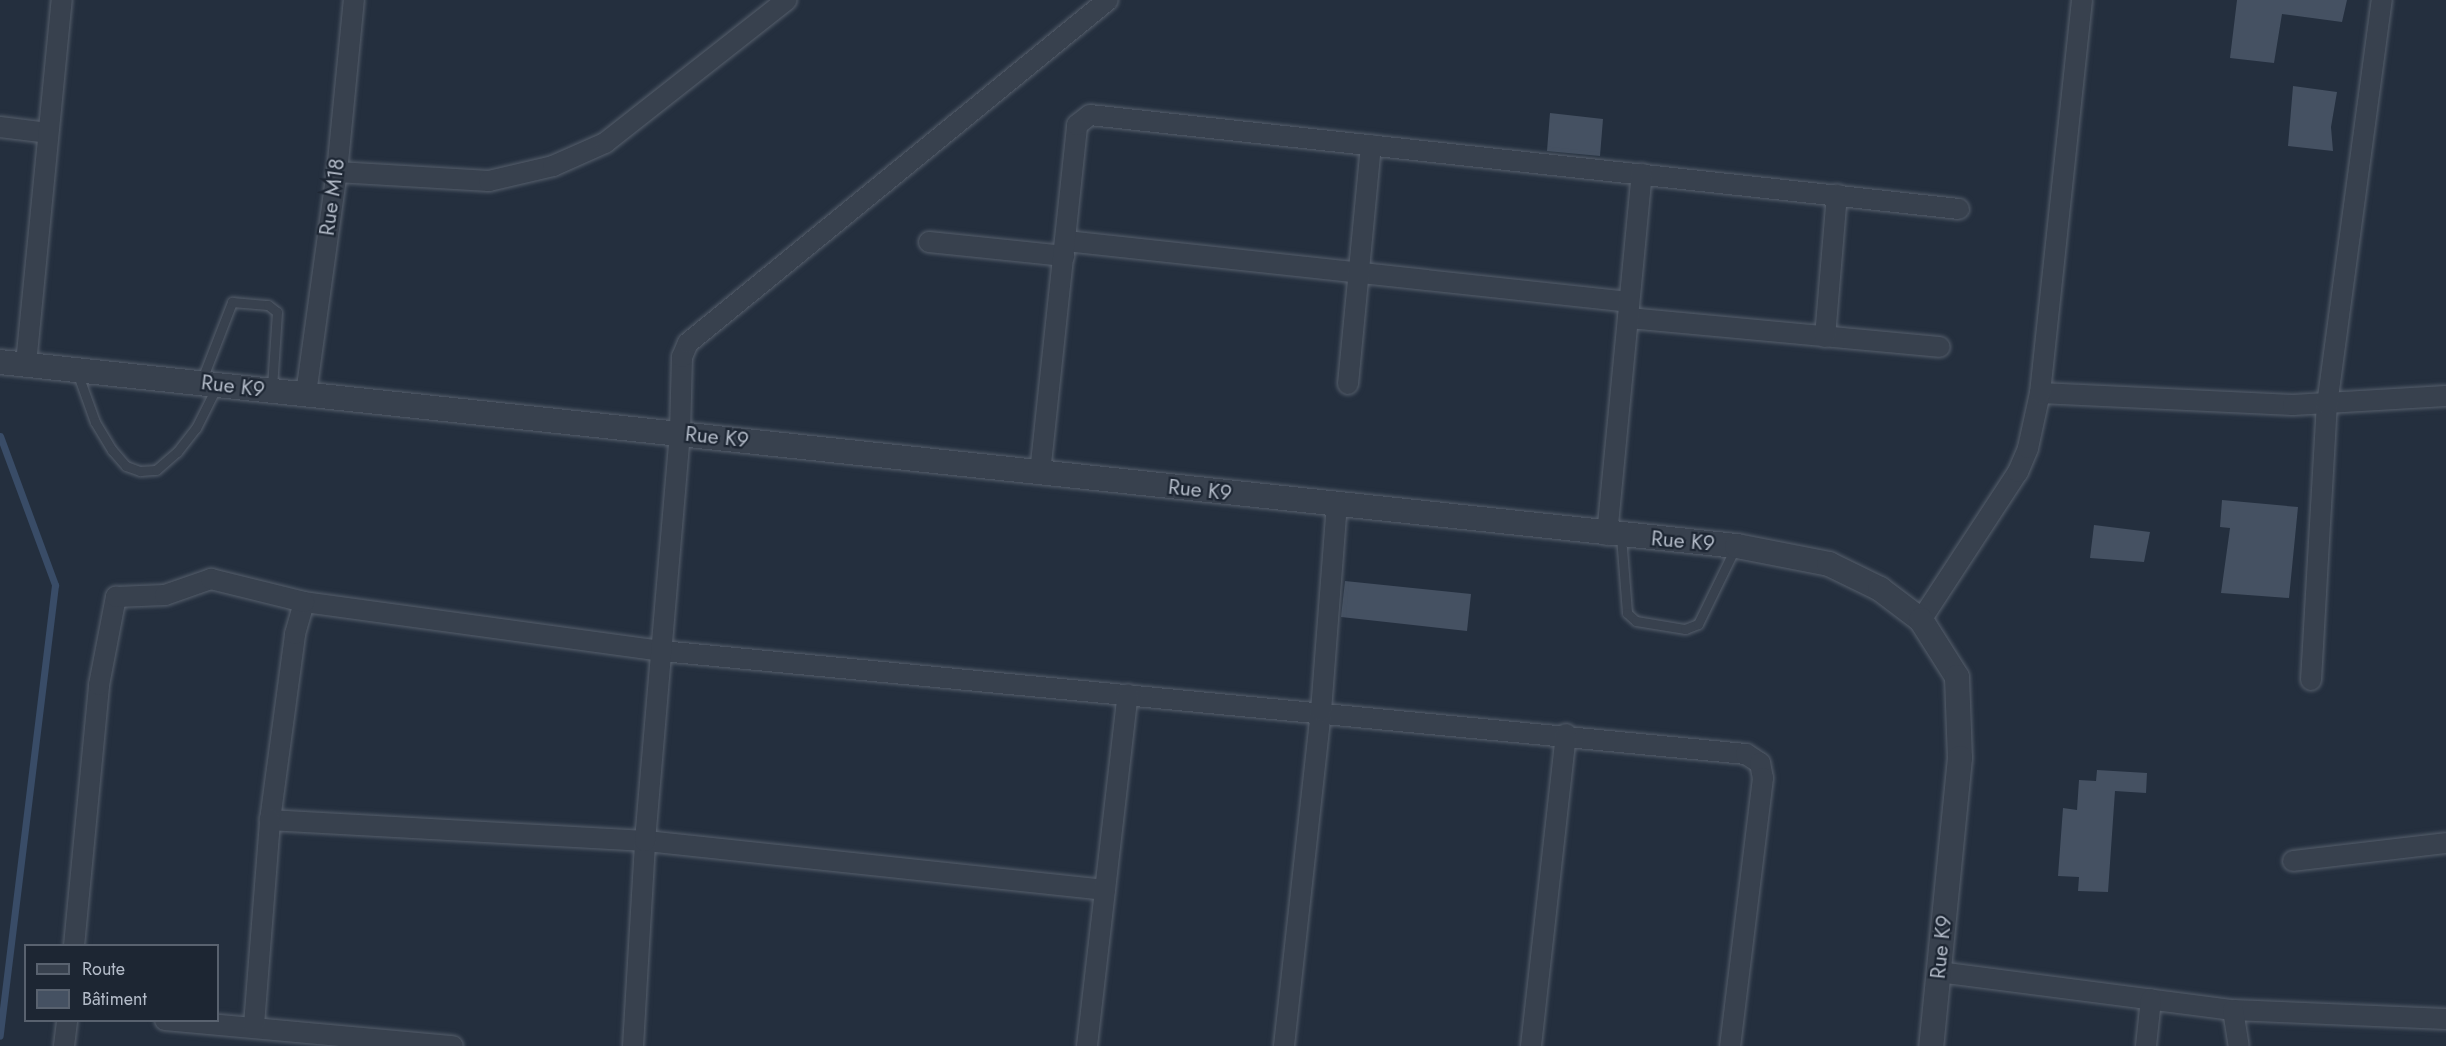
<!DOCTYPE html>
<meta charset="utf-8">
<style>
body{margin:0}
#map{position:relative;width:2446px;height:1046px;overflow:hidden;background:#242f3e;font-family:Jost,sans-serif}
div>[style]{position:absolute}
.stream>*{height:7px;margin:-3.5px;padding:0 3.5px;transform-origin:3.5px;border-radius:3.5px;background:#394c67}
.building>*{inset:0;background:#455162}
.roads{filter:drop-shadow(0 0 2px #565f6c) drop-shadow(0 0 2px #565f6c)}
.service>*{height:9px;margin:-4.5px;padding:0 4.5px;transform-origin:4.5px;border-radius:4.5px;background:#38414e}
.minor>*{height:20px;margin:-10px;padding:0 10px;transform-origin:10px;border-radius:10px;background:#38414e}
.tertiary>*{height:24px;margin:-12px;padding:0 12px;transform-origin:12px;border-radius:12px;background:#38414e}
span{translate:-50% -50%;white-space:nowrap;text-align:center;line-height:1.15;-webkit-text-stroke:4.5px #1d2633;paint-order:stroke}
.street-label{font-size:21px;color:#b4bcc9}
.legend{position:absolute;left:24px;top:944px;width:195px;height:78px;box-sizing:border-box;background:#1d2633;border:2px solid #59626f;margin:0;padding:8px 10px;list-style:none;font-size:18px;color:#b4bcc9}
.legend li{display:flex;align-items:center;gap:12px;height:30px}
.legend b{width:30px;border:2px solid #59626f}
</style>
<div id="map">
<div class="stream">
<div style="left:0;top:436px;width:159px;rotate:69.7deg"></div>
<div style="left:55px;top:585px;width:454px;rotate:97deg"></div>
</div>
<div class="building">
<div style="clip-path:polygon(2237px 0,2347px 0,2342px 22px,2282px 14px,2274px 63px,2230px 58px)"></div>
<div style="clip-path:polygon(2293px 86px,2337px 92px,2331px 127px,2333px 151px,2288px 146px)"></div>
<div style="clip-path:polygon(1550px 113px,1603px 119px,1600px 156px,1547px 151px)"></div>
<div style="clip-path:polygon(2222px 500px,2298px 507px,2289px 598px,2221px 593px,2230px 528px,2220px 527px)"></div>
<div style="clip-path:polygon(2094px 525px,2150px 532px,2144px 562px,2090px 558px)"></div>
<div style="clip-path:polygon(1345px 581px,1471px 594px,1467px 631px,1341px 617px)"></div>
<div style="clip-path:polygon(2097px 770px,2147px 773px,2146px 793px,2115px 791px,2108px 892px,2078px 891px,2079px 877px,2058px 876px,2063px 808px,2077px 810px,2079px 780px,2096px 781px)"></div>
</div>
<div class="roads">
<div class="service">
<div style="left:77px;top:372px;width:53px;rotate:70.2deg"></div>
<div style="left:95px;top:422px;width:33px;rotate:59deg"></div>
<div style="left:112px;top:450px;width:21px;rotate:49deg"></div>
<div style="left:126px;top:466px;width:15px;rotate:20deg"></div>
<div style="left:140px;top:471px;width:16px;rotate:-4deg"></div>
<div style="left:156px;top:470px;width:28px;rotate:-41deg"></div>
<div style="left:177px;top:452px;width:31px;rotate:-52deg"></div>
<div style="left:196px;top:428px;width:45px;rotate:-63.4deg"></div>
<div style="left:201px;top:382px;width:86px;rotate:-68.8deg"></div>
<div style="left:232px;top:302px;width:36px;rotate:5deg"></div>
<div style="left:268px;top:305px;width:11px;rotate:38deg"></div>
<div style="left:277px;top:312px;width:76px;rotate:93.8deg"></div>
<div style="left:1621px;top:536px;width:77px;rotate:85.5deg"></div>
<div style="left:1627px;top:613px;width:12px;rotate:42deg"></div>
<div style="left:1636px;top:621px;width:50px;rotate:9.3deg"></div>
<div style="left:1685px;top:629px;width:14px;rotate:-21deg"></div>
<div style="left:1698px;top:624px;width:85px;rotate:-64deg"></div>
</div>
<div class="minor">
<div style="left:0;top:127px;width:48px;rotate:7.1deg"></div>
<div style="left:337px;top:172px;width:152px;rotate:3.4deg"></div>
<div style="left:489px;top:181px;width:66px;rotate:-13.2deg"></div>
<div style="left:553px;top:166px;width:57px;rotate:-23.9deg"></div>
<div style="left:605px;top:143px;width:231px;rotate:-38.2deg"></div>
<div style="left:1066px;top:241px;width:566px;rotate:6.18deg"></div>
<div style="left:929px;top:242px;width:136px;rotate:5.9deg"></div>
<div style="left:1628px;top:318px;width:313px;rotate:5.3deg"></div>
<div style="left:1825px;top:337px;width:143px;rotate:-85.2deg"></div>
<div style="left:26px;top:364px;width:366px;rotate:-84.4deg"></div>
<div style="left:1348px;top:384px;width:240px;rotate:-84.5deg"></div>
<div style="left:2040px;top:393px;width:253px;rotate:2.7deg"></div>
<div style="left:2293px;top:405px;width:153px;rotate:-3.4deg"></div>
<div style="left:306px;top:394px;width:224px;rotate:-82.1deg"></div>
<div style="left:337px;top:172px;width:173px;rotate:-84.4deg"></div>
<div style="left:1040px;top:473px;width:350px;rotate:-83.9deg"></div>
<div style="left:1077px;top:125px;width:16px;rotate:-38deg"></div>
<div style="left:1090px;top:115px;width:874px;rotate:6.17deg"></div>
<div style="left:1607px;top:535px;width:363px;rotate:-84.5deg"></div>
<div style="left:1921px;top:620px;width:177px;rotate:-56.8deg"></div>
<div style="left:2018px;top:472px;width:26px;rotate:-67deg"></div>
<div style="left:2028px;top:448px;width:56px;rotate:-77.7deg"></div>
<div style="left:2040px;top:393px;width:395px;rotate:-83.9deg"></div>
<div style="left:2311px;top:680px;width:275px;rotate:-86.7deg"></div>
<div style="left:2327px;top:405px;width:409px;rotate:-82.3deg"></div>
<div style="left:2293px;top:861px;width:154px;rotate:-6.7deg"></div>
<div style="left:1105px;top:890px;width:463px;rotate:-173.9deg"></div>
<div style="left:645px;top:841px;width:376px;rotate:-176.8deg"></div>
<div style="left:270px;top:820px;width:188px;rotate:-82.3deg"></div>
<div style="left:295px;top:634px;width:33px;rotate:-74deg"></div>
<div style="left:304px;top:602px;width:361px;rotate:7.8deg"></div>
<div style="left:662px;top:651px;width:1089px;rotate:5.43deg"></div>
<div style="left:1746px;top:754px;width:17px;rotate:33deg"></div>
<div style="left:1760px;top:763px;width:15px;rotate:79deg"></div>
<div style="left:1763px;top:778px;width:270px;rotate:97deg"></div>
<div style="left:74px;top:946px;width:262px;rotate:-84.5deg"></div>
<div style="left:99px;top:685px;width:90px;rotate:-79.1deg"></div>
<div style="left:116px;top:597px;width:49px;rotate:-2.3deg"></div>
<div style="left:165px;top:595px;width:49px;rotate:-19.2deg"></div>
<div style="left:211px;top:579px;width:96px;rotate:13.9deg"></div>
<div style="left:1939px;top:972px;width:296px;rotate:7.4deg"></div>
<div style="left:2233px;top:1010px;width:213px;rotate:2.4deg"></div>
<div style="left:2233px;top:1010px;width:36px;rotate:81deg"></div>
<div style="left:165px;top:1020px;width:289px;rotate:5.2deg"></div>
<div style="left:254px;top:1025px;width:206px;rotate:-85.5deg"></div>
<div style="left:64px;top:1046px;width:26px;rotate:-83deg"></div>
<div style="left:633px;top:1046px;width:205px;rotate:-86.6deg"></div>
<div style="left:645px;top:841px;width:409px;rotate:-85.1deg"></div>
<div style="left:680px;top:433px;width:76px;rotate:-88.5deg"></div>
<div style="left:682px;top:357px;width:15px;rotate:-67deg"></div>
<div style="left:688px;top:343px;width:542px;rotate:-39.24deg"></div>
<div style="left:1087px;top:1046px;width:354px;rotate:-83.4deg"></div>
<div style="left:1284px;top:1046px;width:337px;rotate:-83.7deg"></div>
<div style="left:1321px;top:711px;width:208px;rotate:-85.6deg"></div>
<div style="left:1531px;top:1046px;width:314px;rotate:-83.6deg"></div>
<div style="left:2146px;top:1046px;width:47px;rotate:-83.9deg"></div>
</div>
<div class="tertiary">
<div style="left:0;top:362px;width:1747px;rotate:6.05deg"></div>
<div style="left:1737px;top:546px;width:94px;rotate:11.1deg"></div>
<div style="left:1829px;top:564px;width:57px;rotate:26.1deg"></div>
<div style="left:1880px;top:589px;width:51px;rotate:37.1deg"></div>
<div style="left:1921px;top:620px;width:67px;rotate:57.7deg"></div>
<div style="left:1957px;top:677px;width:81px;rotate:87.9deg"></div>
<div style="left:1960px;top:758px;width:289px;rotate:95.7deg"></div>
</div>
</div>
<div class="street-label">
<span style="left:332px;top:197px;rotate:-82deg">Rue M18</span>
<span style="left:233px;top:386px;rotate:7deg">Rue K9</span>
<span style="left:717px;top:437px;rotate:6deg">Rue K9</span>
<span style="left:1200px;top:490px;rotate:6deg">Rue K9</span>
<span style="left:1683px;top:541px;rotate:5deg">Rue K9</span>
<span style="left:1941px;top:947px;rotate:-84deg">Rue K9</span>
</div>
<ul class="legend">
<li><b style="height:8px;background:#38414e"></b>Route</li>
<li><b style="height:16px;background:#455162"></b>Bâtiment</li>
</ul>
</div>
